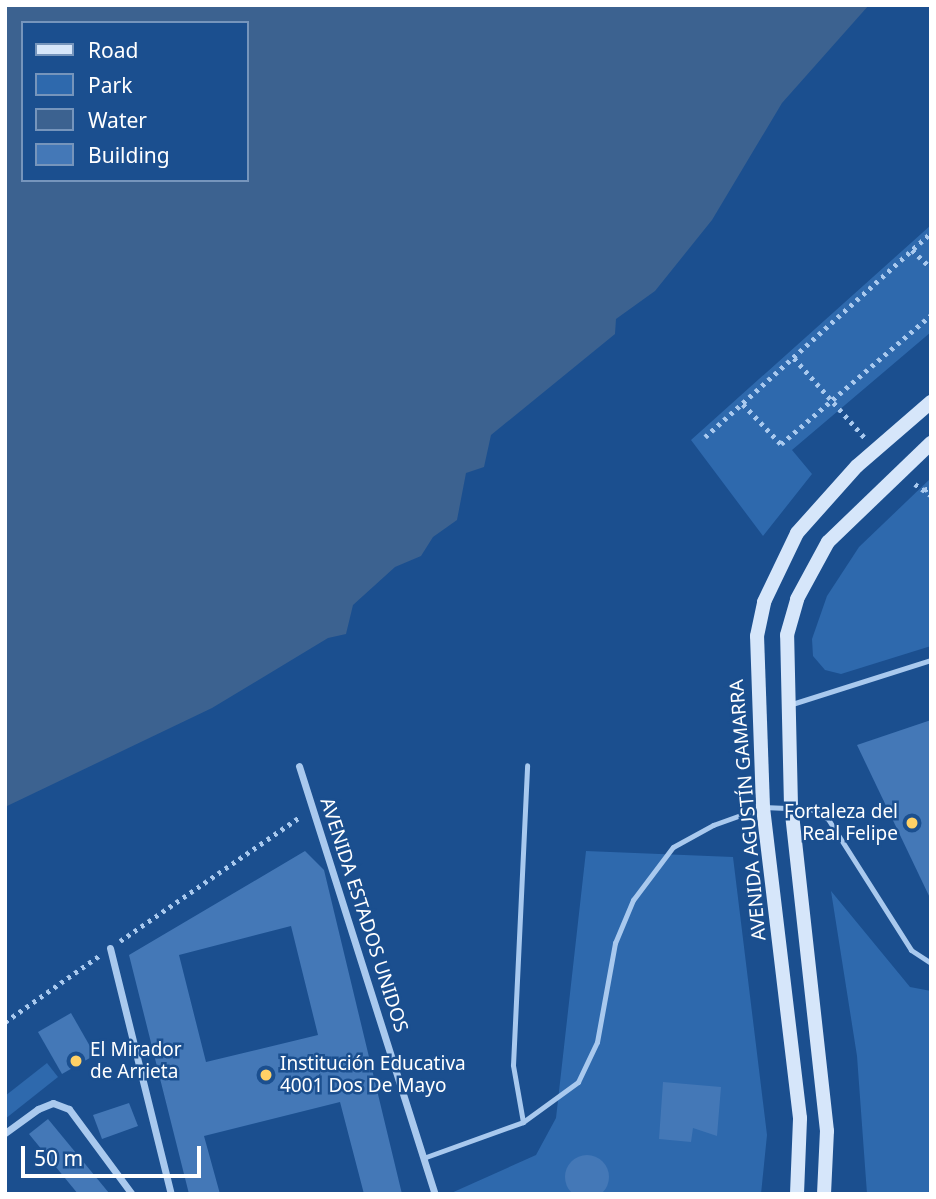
<!DOCTYPE html>
<meta charset="utf-8">
<style>
body{margin:0}
#map{position:relative;width:936px;height:1199px;overflow:hidden;background:#1b4f8f;font-family:"Noto Sans",sans-serif}
div>[style]{position:absolute}
.green>*{inset:0;background:#2e69ad}
.water>*{inset:0;background:#3c6290}
.building>*{inset:0;background:#4478b7}
.round{border-radius:50%}
.path>*{height:4.5px;margin-top:-2.25px;transform-origin:0;background:repeating-linear-gradient(90deg,#a9c9ee 0 3.5px,transparent 0 8.5px)}
.lane>*{height:5px;margin:-2.5px;padding:0 2.5px;transform-origin:2.5px;border-radius:2.5px;background:#a9c9ee}
.street>*{height:7px;margin:-3.5px;padding:0 3.5px;transform-origin:3.5px;border-radius:3.5px;background:#a9c9ee}
.secondary>*{height:14px;margin:-7px;padding:0 7px;transform-origin:7px;border-radius:7px;background:#d6e6fa}
.dots>*{width:19px;height:19px;translate:-50% -50%;box-sizing:border-box;border:4px solid #1b4f8f;border-radius:50%}
span{translate:-50% -50%;white-space:nowrap;text-align:center;line-height:1.15;-webkit-text-stroke:5px #1b4f8f;paint-order:stroke}
.street-label{font-size:19px;color:#fff}
.poi-label{font-size:19px;color:#fff}
.right{translate:-100% -50%;text-align:right}
.left{translate:0 -50%;text-align:left}
.frame{position:absolute;inset:0;border:7px solid #fff;pointer-events:none}
.legend{position:absolute;left:21px;top:21px;width:228px;height:161px;box-sizing:border-box;background:#1b4f8f;border:2px solid #7695bc;margin:0;padding:9px 12px;list-style:none;font-size:21px;color:#fff}
.legend li{display:flex;align-items:center;gap:14px;height:35px}
.legend b{width:35px;border:2px solid #7695bc}
.scale{position:absolute;left:21px;top:1146px;width:180px;height:32px;box-sizing:border-box;border:4px solid #fff;border-top:0;padding-left:9px;font-size:21px;line-height:24px;white-space:nowrap;color:#fff;-webkit-text-stroke:5px #1b4f8f;paint-order:stroke}
</style>
<div id="map">
<div class="green">
<div style="clip-path:polygon(931px 225px,931px 332px,792px 450px,812px 474px,763px 536px,691px 440px)"></div>
<div style="clip-path:polygon(931px 478px,931px 646px,841px 674px,825px 670px,813px 656px,812px 639px,827px 596px,859px 547px)"></div>
<div style="clip-path:polygon(586px 851px,733px 857px,767px 1135px,761px 1194px,449px 1194px,536px 1155px,556px 1118px)"></div>
<div style="clip-path:polygon(831px 891px,910px 987px,931px 991px,931px 1194px,867px 1194px,857px 1056px)"></div>
<div style="clip-path:polygon(47px 1063px,58px 1077px,5px 1119px,5px 1096px)"></div>
</div>
<div class="water">
<div style="clip-path:polygon(evenodd,5px 5px,869px 5px,782px 103px,712px 220px,655px 291px,616px 319px,615px 334px,491px 435px,484px 467px,466px 473px,457px 520px,433px 537px,421px 556px,395px 567px,353px 605px,346px 634px,328px 638px,212px 708px,5px 807px,5px 5px,23px 23px,247px 23px,247px 180px,23px 180px,23px 23px)"></div>
</div>
<div class="building">
<div style="clip-path:polygon(931px 720px,931px 900px,857px 745px)"></div>
<div style="clip-path:polygon(evenodd,305px 851px,324px 870px,402px 1194px,364px 1194px,340px 1102px,204px 1136px,220px 1194px,189px 1194px,129px 955px,305px 851px,291px 926px,318px 1035px,206px 1062px,179px 955px,291px 926px)"></div>
<div style="clip-path:polygon(71px 1013px,95px 1055px,62px 1074px,38px 1032px)"></div>
<div style="clip-path:polygon(663px 1082px,721px 1087px,717px 1136px,693px 1128px,691px 1142px,659px 1139px)"></div>
<div style="clip-path:polygon(129px 1103px,138px 1126px,102px 1139px,93px 1115px)"></div>
<div style="clip-path:polygon(48px 1119px,109px 1193px,107px 1194px,78px 1194px,29px 1134px)"></div>
<div class="round" style="left:565px;top:1155px;width:44px;height:44px"></div>
</div>
<div class="path">
<div style="left:912px;top:250px;width:26px;rotate:43deg"></div>
<div style="left:794px;top:358px;width:107px;rotate:48.4deg"></div>
<div style="left:743px;top:404px;width:55px;rotate:46.5deg"></div>
<div style="left:781px;top:444px;width:198px;rotate:-40.7deg"></div>
<div style="left:705px;top:437px;width:304px;rotate:-42.1deg"></div>
<div style="left:915px;top:484px;width:19px;rotate:35deg"></div>
<div style="left:924px;top:490px;width:8px;rotate:-23deg"></div>
<div style="left:120px;top:941px;width:219px;rotate:-34.6deg"></div>
<div style="left:5px;top:1022px;width:115px;rotate:-35.1deg"></div>
</div>
<div class="lane">
<div style="left:792px;top:704px;width:146px;rotate:-17.6deg"></div>
<div style="left:523px;top:1122px;width:58px;rotate:-100deg"></div>
<div style="left:513px;top:1065px;width:300px;rotate:-87.3deg"></div>
<div style="left:426px;top:1157px;width:103px;rotate:-19.8deg"></div>
<div style="left:523px;top:1122px;width:68px;rotate:-36deg"></div>
<div style="left:578px;top:1082px;width:44px;rotate:-64.6deg"></div>
<div style="left:597px;top:1042px;width:101px;rotate:-79.7deg"></div>
<div style="left:615px;top:943px;width:47px;rotate:-67.3deg"></div>
<div style="left:633px;top:900px;width:66px;rotate:-53deg"></div>
<div style="left:673px;top:847px;width:46px;rotate:-28.8deg"></div>
<div style="left:713px;top:825px;width:53px;rotate:-19.8deg"></div>
<div style="left:763px;top:807px;width:48px;rotate:2.4deg"></div>
<div style="left:811px;top:809px;width:20px;rotate:30deg"></div>
<div style="left:828px;top:819px;width:155px;rotate:57.6deg"></div>
<div style="left:911px;top:950px;width:24px;rotate:33deg"></div>
</div>
<div class="street">
<div style="left:299px;top:766px;width:449px;rotate:72.4deg"></div>
<div style="left:110px;top:948px;width:253px;rotate:76.1deg"></div>
<div style="left:5px;top:1133px;width:41px;rotate:-36deg"></div>
<div style="left:38px;top:1109px;width:16px;rotate:-22deg"></div>
<div style="left:53px;top:1103px;width:17px;rotate:21deg"></div>
<div style="left:69px;top:1109px;width:106px;rotate:53.5deg"></div>
</div>
<div class="secondary">
<div style="left:797px;top:1194px;width:76px;rotate:-87.7deg"></div>
<div style="left:800px;top:1118px;width:313px;rotate:-96.8deg"></div>
<div style="left:763px;top:807px;width:171px;rotate:-92deg"></div>
<div style="left:757px;top:636px;width:35px;rotate:-78deg"></div>
<div style="left:764px;top:602px;width:76px;rotate:-64.4deg"></div>
<div style="left:797px;top:533px;width:90px;rotate:-48.2deg"></div>
<div style="left:857px;top:466px;width:98px;rotate:-40.9deg"></div>
<div style="left:824px;top:1194px;width:63px;rotate:-87.3deg"></div>
<div style="left:827px;top:1131px;width:327px;rotate:-96.3deg"></div>
<div style="left:791px;top:806px;width:171px;rotate:-91.3deg"></div>
<div style="left:787px;top:635px;width:37px;rotate:-74deg"></div>
<div style="left:797px;top:599px;width:65px;rotate:-61.5deg"></div>
<div style="left:828px;top:542px;width:143px;rotate:-43.9deg"></div>
</div>
<div class="dots">
<div style="left:912px;top:823px;background:#ffd166"></div>
<div style="left:76px;top:1061px;background:#ffd166"></div>
<div style="left:266px;top:1075px;background:#ffd166"></div>
</div>
<div class="street-label">
<span style="left:748px;top:810px;rotate:-95deg">AVENIDA AGUSTÍN GAMARRA</span>
<span style="left:364px;top:915px;rotate:72deg">AVENIDA ESTADOS UNIDOS</span>
</div>
<div class="poi-label">
<span class="right" style="left:898px;top:823px">Fortaleza del<br>Real Felipe</span>
<span class="left" style="left:90px;top:1061px">El Mirador<br>de Arrieta</span>
<span class="left" style="left:280px;top:1075px">Institución Educativa<br>4001 Dos De Mayo</span>
</div>
<div class="frame"></div>
<ul class="legend">
<li><b style="height:9px;background:#d6e6fa"></b>Road</li>
<li><b style="height:19px;background:#2e69ad"></b>Park</li>
<li><b style="height:19px;background:#3c6290"></b>Water</li>
<li><b style="height:19px;background:#4478b7"></b>Building</li>
</ul>
<div class="scale">50 m</div>
</div>
